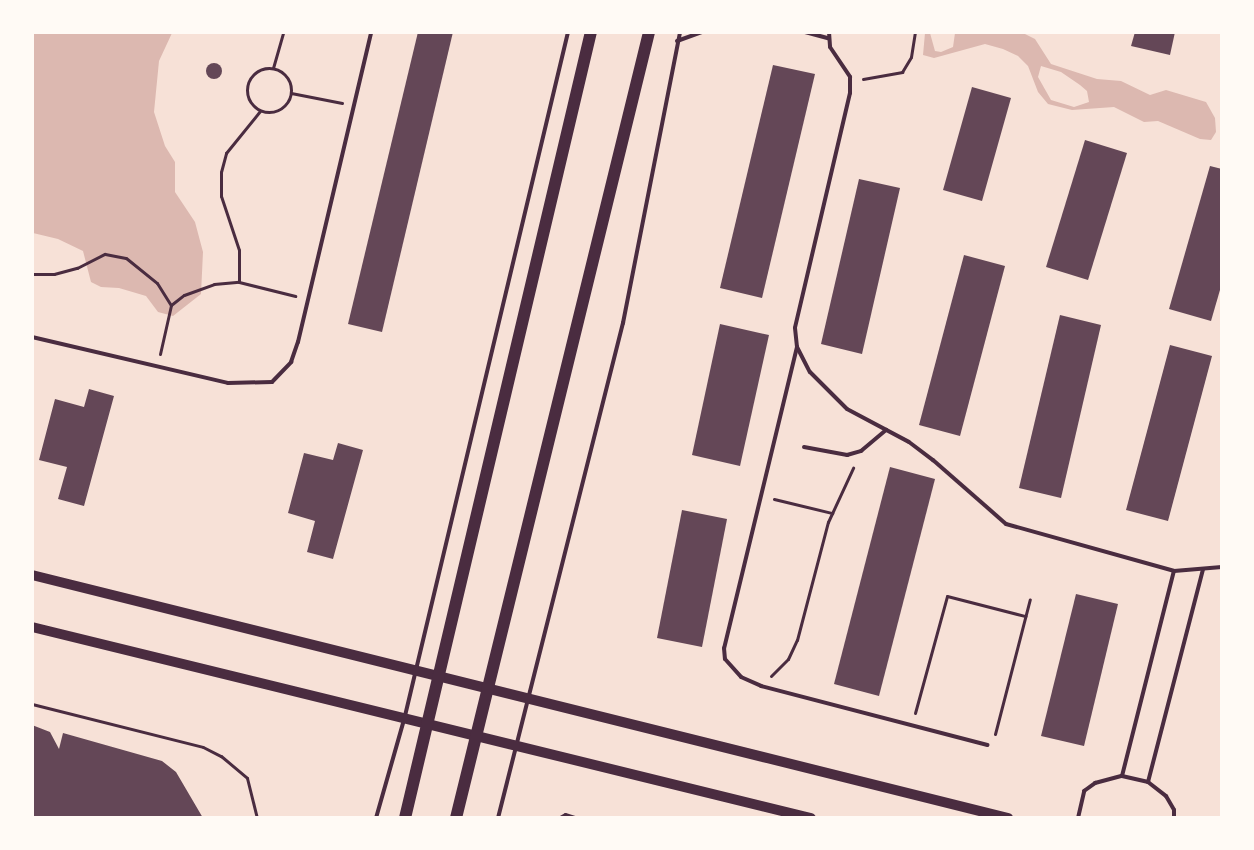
<!DOCTYPE html>
<style>
body{margin:0}
#map{position:relative;width:1254px;height:850px;overflow:hidden;background:#f7e1d7;font-family:Ubuntu,sans-serif}
div>[style]{position:absolute}
.water>*{inset:0;background:#dcb8b0}
.building>*{inset:0;background:#644757}
.round{border-radius:50%}
.path>*{height:3px;margin:-1.5px;padding:0 1.5px;transform-origin:1.5px;border-radius:1.5px;background:#4a2c40}
.path>.ring{margin:-1.5px;padding:0;box-sizing:content-box;background:none;border:3px solid #4a2c40;border-radius:50%}
.service>*{height:4px;margin:-2px;padding:0 2px;transform-origin:2px;border-radius:2px;background:#4a2c40}
.secondary>*{height:10px;margin:-5px;padding:0 5px;transform-origin:5px;border-radius:5px;background:#4a2c40}
.primary>*{height:12px;margin:-6px;padding:0 6px;transform-origin:6px;border-radius:6px;background:#4a2c40}
span{translate:-50% -50%;white-space:nowrap;text-align:center;line-height:1.15;-webkit-text-stroke:4px #fffaf5;paint-order:stroke}
.frame{position:absolute;inset:0;border:34px solid #fffaf5;pointer-events:none}
</style>
<div id="map">
<div class="water">
<div style="clip-path:polygon(evenodd,1021px 32px,1035px 39px,1051px 64px,1097px 79px,1121px 81px,1150px 95px,1166px 90px,1206px 102px,1215px 118px,1216px 132px,1211px 140px,1200px 139px,1158px 121px,1144px 122px,1114px 107px,1072px 110px,1048px 104px,1038px 92px,1028px 66px,1018px 56px,1003px 49px,985px 44px,934px 58px,923px 55px,925px 33px,930px 33px,935px 51px,941px 52px,953px 47px,955px 33px,1021px 32px,1041px 66px,1061px 72px,1080px 85px,1087px 91px,1089px 102px,1074px 107px,1051px 100px,1038px 77px,1041px 66px)"></div>
<div style="clip-path:polygon(32px 33px,172px 33px,159px 61px,154px 112px,165px 146px,175px 162px,175px 192px,195px 222px,203px 252px,201px 294px,173px 316px,158px 312px,146px 296px,119px 288px,101px 287px,91px 282px,83px 251px,58px 239px,33px 233px)"></div>
</div>
<div class="building">
<div style="clip-path:polygon(418px 32px,453px 32px,382px 332px,348px 324px)"></div>
<div style="clip-path:polygon(1135px 32px,1175px 32px,1170px 55px,1131px 46px)"></div>
<div class="round" style="left:206px;top:63px;width:16px;height:16px"></div>
<div style="clip-path:polygon(773px 65px,815px 74px,762px 298px,720px 288px)"></div>
<div style="clip-path:polygon(972px 87px,1011px 98px,982px 201px,943px 190px)"></div>
<div style="clip-path:polygon(1085px 140px,1127px 153px,1088px 280px,1046px 267px)"></div>
<div style="clip-path:polygon(1210px 166px,1222px 169px,1222px 283px,1211px 321px,1169px 309px)"></div>
<div style="clip-path:polygon(859px 179px,900px 188px,862px 354px,821px 344px)"></div>
<div style="clip-path:polygon(964px 255px,1005px 266px,960px 436px,919px 425px)"></div>
<div style="clip-path:polygon(1060px 315px,1101px 325px,1061px 498px,1019px 488px)"></div>
<div style="clip-path:polygon(720px 324px,769px 335px,740px 466px,692px 455px)"></div>
<div style="clip-path:polygon(1170px 345px,1212px 356px,1168px 521px,1126px 510px)"></div>
<div style="clip-path:polygon(89px 389px,114px 396px,84px 506px,58px 499px,67px 467px,39px 460px,55px 399px,84px 407px)"></div>
<div style="clip-path:polygon(338px 443px,363px 450px,333px 559px,307px 552px,315px 521px,288px 513px,304px 453px,333px 460px)"></div>
<div style="clip-path:polygon(890px 467px,935px 479px,879px 696px,834px 684px)"></div>
<div style="clip-path:polygon(682px 510px,727px 519px,702px 647px,657px 638px)"></div>
<div style="clip-path:polygon(1076px 594px,1118px 604px,1084px 746px,1041px 736px)"></div>
<div style="clip-path:polygon(32px 725px,50px 732px,59px 749px,63px 733px,162px 761px,176px 772px,203px 818px,32px 818px)"></div>
</div>
<div class="path">
<div class="ring" style="left:247px;top:68px;width:41px;height:41px"></div>
<div style="left:273px;top:68px;width:37px;rotate:-74deg"></div>
<div style="left:863px;top:79px;width:40px;rotate:-10deg"></div>
<div style="left:902px;top:72px;width:17px;rotate:-59deg"></div>
<div style="left:911px;top:57px;width:25px;rotate:-81deg"></div>
<div style="left:291px;top:93px;width:52px;rotate:11.1deg"></div>
<div style="left:32px;top:274px;width:22px"></div>
<div style="left:54px;top:274px;width:24px;rotate:-15deg"></div>
<div style="left:77px;top:268px;width:31px;rotate:-27deg"></div>
<div style="left:105px;top:254px;width:21px;rotate:11deg"></div>
<div style="left:126px;top:258px;width:40px;rotate:39deg"></div>
<div style="left:157px;top:283px;width:26px;rotate:58deg"></div>
<div style="left:239px;top:282px;width:32px;rotate:-90deg"></div>
<div style="left:239px;top:250px;width:57px;rotate:-108.4deg"></div>
<div style="left:221px;top:196px;width:24px;rotate:-90deg"></div>
<div style="left:221px;top:172px;width:20px;rotate:-75deg"></div>
<div style="left:226px;top:153px;width:54px;rotate:-51deg"></div>
<div style="left:160px;top:354px;width:50px;rotate:-77.3deg"></div>
<div style="left:171px;top:305px;width:16px;rotate:-38deg"></div>
<div style="left:184px;top:295px;width:32px;rotate:-20deg"></div>
<div style="left:214px;top:284px;width:25px;rotate:-5deg"></div>
<div style="left:239px;top:282px;width:58px;rotate:14deg"></div>
<div style="left:774px;top:499px;width:60px;rotate:13.6deg"></div>
<div style="left:771px;top:676px;width:24px;rotate:-45deg"></div>
<div style="left:788px;top:659px;width:21px;rotate:-65deg"></div>
<div style="left:797px;top:640px;width:122px;rotate:-75.3deg"></div>
<div style="left:828px;top:522px;width:60px;rotate:-65.2deg"></div>
<div style="left:32px;top:704px;width:176px;rotate:14.1deg"></div>
<div style="left:203px;top:747px;width:20px;rotate:27deg"></div>
<div style="left:221px;top:756px;width:34px;rotate:40deg"></div>
<div style="left:247px;top:778px;width:41px;rotate:76deg"></div>
<div style="left:915px;top:713px;width:121px;rotate:-74.7deg"></div>
<div style="left:947px;top:596px;width:81px;rotate:14.4deg"></div>
<div style="left:995px;top:734px;width:139px;rotate:-75.5deg"></div>
<div style="left:558px;top:818px;width:8px;rotate:-30deg"></div>
<div style="left:565px;top:814px;width:14px;rotate:17deg"></div>
</div>
<div class="service">
<div style="left:805px;top:32px;width:24px;rotate:15deg"></div>
<div style="left:829px;top:32px;width:15px;rotate:86deg"></div>
<div style="left:830px;top:47px;width:36px;rotate:56deg"></div>
<div style="left:850px;top:77px;width:16px;rotate:90deg"></div>
<div style="left:850px;top:93px;width:241px;rotate:103.2deg"></div>
<div style="left:795px;top:328px;width:19px;rotate:84deg"></div>
<div style="left:797px;top:347px;width:28px;rotate:63deg"></div>
<div style="left:810px;top:372px;width:52px;rotate:45deg"></div>
<div style="left:847px;top:409px;width:70px;rotate:28deg"></div>
<div style="left:909px;top:442px;width:30px;rotate:37deg"></div>
<div style="left:933px;top:460px;width:97px;rotate:41.2deg"></div>
<div style="left:1006px;top:524px;width:174px;rotate:15.6deg"></div>
<div style="left:1174px;top:571px;width:48px;rotate:-4.8deg"></div>
<div style="left:677px;top:41px;width:27px;rotate:-20deg"></div>
<div style="left:32px;top:337px;width:201px;rotate:13.2deg"></div>
<div style="left:228px;top:383px;width:44px;rotate:-1.3deg"></div>
<div style="left:272px;top:382px;width:28px;rotate:-46deg"></div>
<div style="left:291px;top:362px;width:21px;rotate:-71deg"></div>
<div style="left:298px;top:342px;width:318px;rotate:-76.7deg"></div>
<div style="left:797px;top:347px;width:310px;rotate:103.6deg"></div>
<div style="left:724px;top:648px;width:11px;rotate:85deg"></div>
<div style="left:725px;top:659px;width:24px;rotate:48deg"></div>
<div style="left:741px;top:677px;width:22px;rotate:24deg"></div>
<div style="left:761px;top:686px;width:234px;rotate:14.6deg"></div>
<div style="left:804px;top:447px;width:44px;rotate:10.5deg"></div>
<div style="left:847px;top:455px;width:15px;rotate:-16deg"></div>
<div style="left:861px;top:451px;width:33px;rotate:-40deg"></div>
<div style="left:1122px;top:776px;width:211px;rotate:-75.8deg"></div>
<div style="left:1148px;top:782px;width:219px;rotate:-75.5deg"></div>
<div style="left:376px;top:818px;width:102px;rotate:-74.1deg"></div>
<div style="left:404px;top:720px;width:707px;rotate:-76.59deg"></div>
<div style="left:498px;top:818px;width:511px;rotate:-75.83deg"></div>
<div style="left:623px;top:323px;width:297px;rotate:-78.9deg"></div>
<div style="left:1078px;top:818px;width:28px;rotate:-77deg"></div>
<div style="left:1084px;top:791px;width:14px;rotate:-36deg"></div>
<div style="left:1095px;top:783px;width:28px;rotate:-15deg"></div>
<div style="left:1122px;top:776px;width:27px;rotate:13deg"></div>
<div style="left:1148px;top:782px;width:23px;rotate:38deg"></div>
<div style="left:1166px;top:796px;width:16px;rotate:60deg"></div>
<div style="left:1174px;top:810px;width:8px;rotate:90deg"></div>
</div>
<div class="secondary">
<div style="left:32px;top:575px;width:1006px;rotate:13.98deg"></div>
<div style="left:32px;top:627px;width:802px;rotate:13.78deg"></div>
</div>
<div class="primary">
<div style="left:405px;top:818px;width:808px;rotate:-76.69deg"></div>
<div style="left:456px;top:818px;width:809px;rotate:-76.2deg"></div>
</div>
<div class="frame"></div>
</div>
